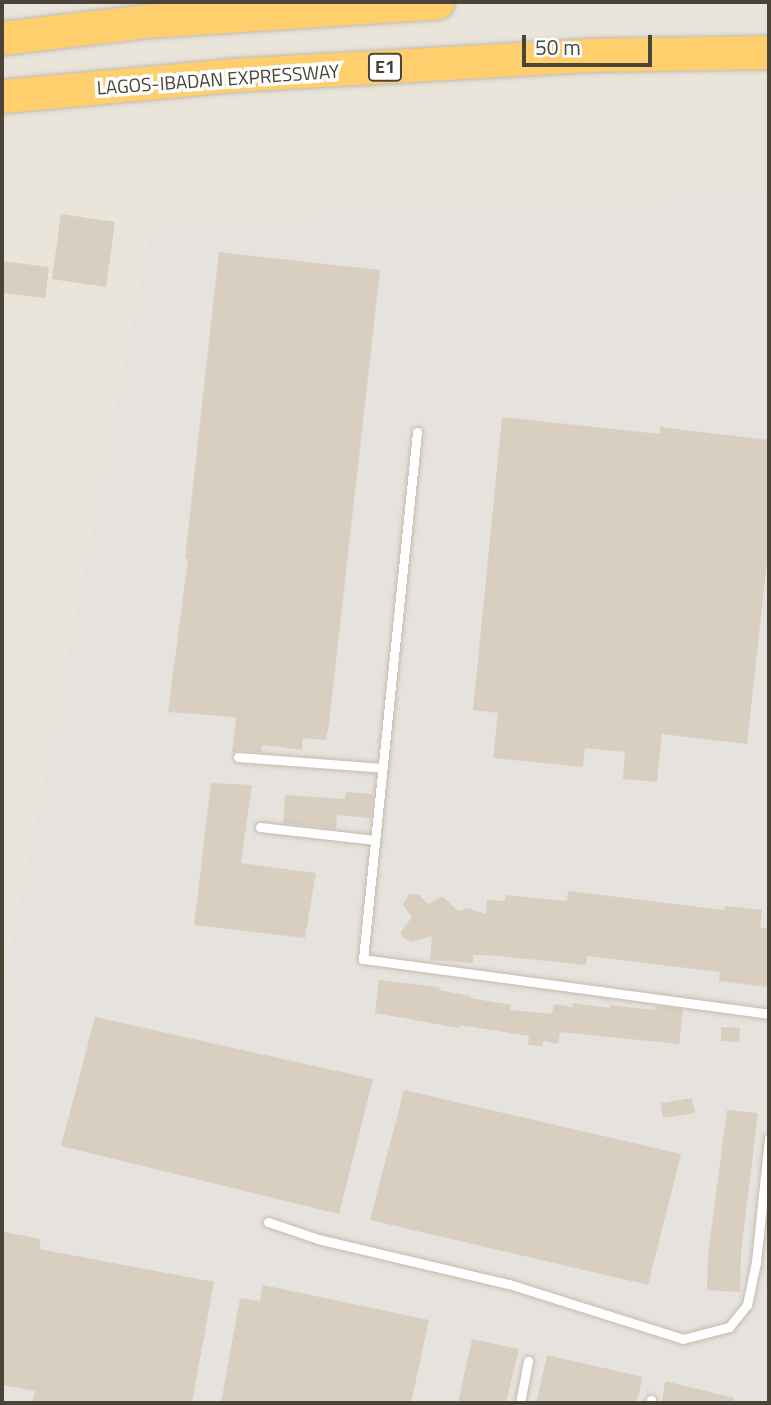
<!DOCTYPE html>
<style>
body{margin:0}
#map{position:relative;width:771px;height:1405px;overflow:hidden;background:#f6f3ec;font-family:"Titillium Web",sans-serif}
div>[style]{position:absolute}
.residential>*{inset:0;background:#eae5da}
.industrial>*{inset:0;background:#e6e2dd}
.building>*{inset:0;background:#d8cfc1}
.roads{filter:drop-shadow(0 0 2px #c2bbae) drop-shadow(0 0 2px #c2bbae)}
.lane>*{height:9px;margin:-4.5px;padding:0 4.5px;transform-origin:4.5px;border-radius:4.5px;background:#fff}
.highway>*{height:33px;margin:-16.5px;padding:0 16.5px;transform-origin:16.5px;border-radius:16.5px;background:#ffcf6e}
span{translate:-50% -50%;white-space:nowrap;text-align:center;line-height:1.15;-webkit-text-stroke:7px #fff;paint-order:stroke}
.shield-label span{padding:2px 5px;background:#fff;border:2px solid;border-radius:5px;-webkit-text-stroke-width:0}
.shield-label{font-size:18px;color:#4b4439;font-weight:700}
.street-label{font-size:19px;color:#4b4439}
.frame{position:absolute;inset:0;border:4px solid #4b4439;pointer-events:none}
.scale{position:absolute;left:522px;top:35px;width:130px;height:32px;box-sizing:border-box;border:4px solid #4b4439;border-top:0;padding-left:9px;font-size:21px;line-height:24px;white-space:nowrap;color:#4b4439;-webkit-text-stroke:5px #fff;paint-order:stroke}
</style>
<div id="map">
<div class="residential">
<div style="clip-path:polygon(2px 2px,769px 2px,769px 1403px,2px 1403px)"></div>
</div>
<div class="industrial">
<div style="clip-path:polygon(769px 192px,769px 1403px,2px 1403px,2px 995px,152px 221px)"></div>
</div>
<div class="building">
<div style="clip-path:polygon(61px 214px,115px 222px,106px 287px,52px 279px)"></div>
<div style="clip-path:polygon(219px 252px,380px 270px,329px 724px,326px 740px,303px 738px,302px 750px,262px 745px,261px 752px,239px 750px,232px 753px,236px 717px,168px 712px,188px 559px,185px 559px)"></div>
<div style="clip-path:polygon(2px 261px,49px 267px,45px 298px,2px 293px)"></div>
<div style="clip-path:polygon(502px 417px,660px 434px,660px 427px,769px 440px,769px 543px,747px 744px,662px 734px,657px 782px,623px 779px,625px 752px,585px 748px,583px 767px,493px 758px,498px 713px,473px 710px)"></div>
<div style="clip-path:polygon(211px 783px,252px 785px,241px 863px,316px 873px,305px 938px,194px 925px)"></div>
<div style="clip-path:polygon(346px 792px,373px 794px,370px 818px,337px 815px,336px 829px,283px 823px,285px 795px,345px 799px)"></div>
<div style="clip-path:polygon(568px 891px,724px 910px,725px 906px,762px 910px,760px 927px,769px 929px,769px 987px,719px 981px,720px 972px,587px 956px,586px 965px,488px 955px,473px 955px,473px 963px,430px 960px,432px 936px,411px 942px,402px 937px,401px 932px,412px 917px,403px 905px,409px 894px,419px 895px,428px 904px,442px 896px,458px 911px,467px 908px,486px 914px,487px 900px,505px 901px,505px 895px,567px 901px)"></div>
<div style="clip-path:polygon(379px 980px,440px 987px,439px 990px,470px 996px,470px 998px,511px 1005px,510px 1010px,552px 1014px,554px 1004px,572px 1007px,573px 1003px,610px 1008px,610px 1005px,655px 1010px,655px 1006px,683px 1009px,679px 1044px,560px 1032px,558px 1044px,543px 1041px,542px 1046px,528px 1045px,529px 1036px,460px 1025px,459px 1028px,375px 1013px)"></div>
<div style="clip-path:polygon(95px 1017px,373px 1079px,339px 1214px,61px 1146px)"></div>
<div style="clip-path:polygon(721px 1027px,740px 1028px,739px 1042px,721px 1041px)"></div>
<div style="clip-path:polygon(404px 1090px,681px 1154px,648px 1285px,370px 1220px)"></div>
<div style="clip-path:polygon(692px 1098px,695px 1113px,663px 1118px,661px 1103px)"></div>
<div style="clip-path:polygon(727px 1110px,758px 1113px,741px 1252px,740px 1292px,707px 1290px,708px 1255px)"></div>
<div style="clip-path:polygon(4px 1232px,41px 1239px,39px 1249px,214px 1282px,192px 1403px,32px 1403px,35px 1391px,2px 1385px)"></div>
<div style="clip-path:polygon(263px 1285px,429px 1320px,411px 1403px,221px 1403px,240px 1298px,260px 1301px)"></div>
<div style="clip-path:polygon(472px 1339px,519px 1349px,506px 1403px,458px 1403px)"></div>
<div style="clip-path:polygon(547px 1355px,643px 1377px,636px 1403px,536px 1403px)"></div>
<div style="clip-path:polygon(665px 1381px,734px 1398px,734px 1403px,662px 1403px)"></div>
</div>
<div class="roads">
<div class="lane">
<div style="left:417px;top:432px;width:530px;rotate:95.85deg"></div>
<div style="left:363px;top:959px;width:410px;rotate:7.7deg"></div>
<div style="left:238px;top:757px;width:145px;rotate:4.3deg"></div>
<div style="left:260px;top:827px;width:116px;rotate:6.4deg"></div>
<div style="left:268px;top:1222px;width:53px;rotate:18.8deg"></div>
<div style="left:318px;top:1239px;width:196px;rotate:13.3deg"></div>
<div style="left:509px;top:1284px;width:182px;rotate:17.5deg"></div>
<div style="left:683px;top:1339px;width:48px;rotate:-14.6deg"></div>
<div style="left:729px;top:1327px;width:28px;rotate:-51deg"></div>
<div style="left:747px;top:1305px;width:44px;rotate:-78.2deg"></div>
<div style="left:756px;top:1262px;width:124px;rotate:-84deg"></div>
<div style="left:520px;top:1403px;width:43px;rotate:-79.2deg"></div>
<div style="left:651px;top:1403px;width:3px;rotate:-90deg"></div>
</div>
<div class="highway">
<div style="left:2px;top:38px;width:146px;rotate:-6.7deg"></div>
<div style="left:147px;top:21px;width:291px;rotate:-3.7deg"></div>
<div style="left:2px;top:96px;width:231px;rotate:-5.2deg"></div>
<div style="left:232px;top:75px;width:356px;rotate:-3.2deg"></div>
<div style="left:587px;top:55px;width:182px;rotate:-0.9deg"></div>
</div>
</div>
<div class="shield-label">
<span style="left:385px;top:67px">E1</span>
</div>
<div class="street-label">
<span style="left:218px;top:79px;rotate:-4deg">LAGOS-IBADAN EXPRESSWAY</span>
</div>
<div class="frame"></div>
<div class="scale">50 m</div>
</div>
